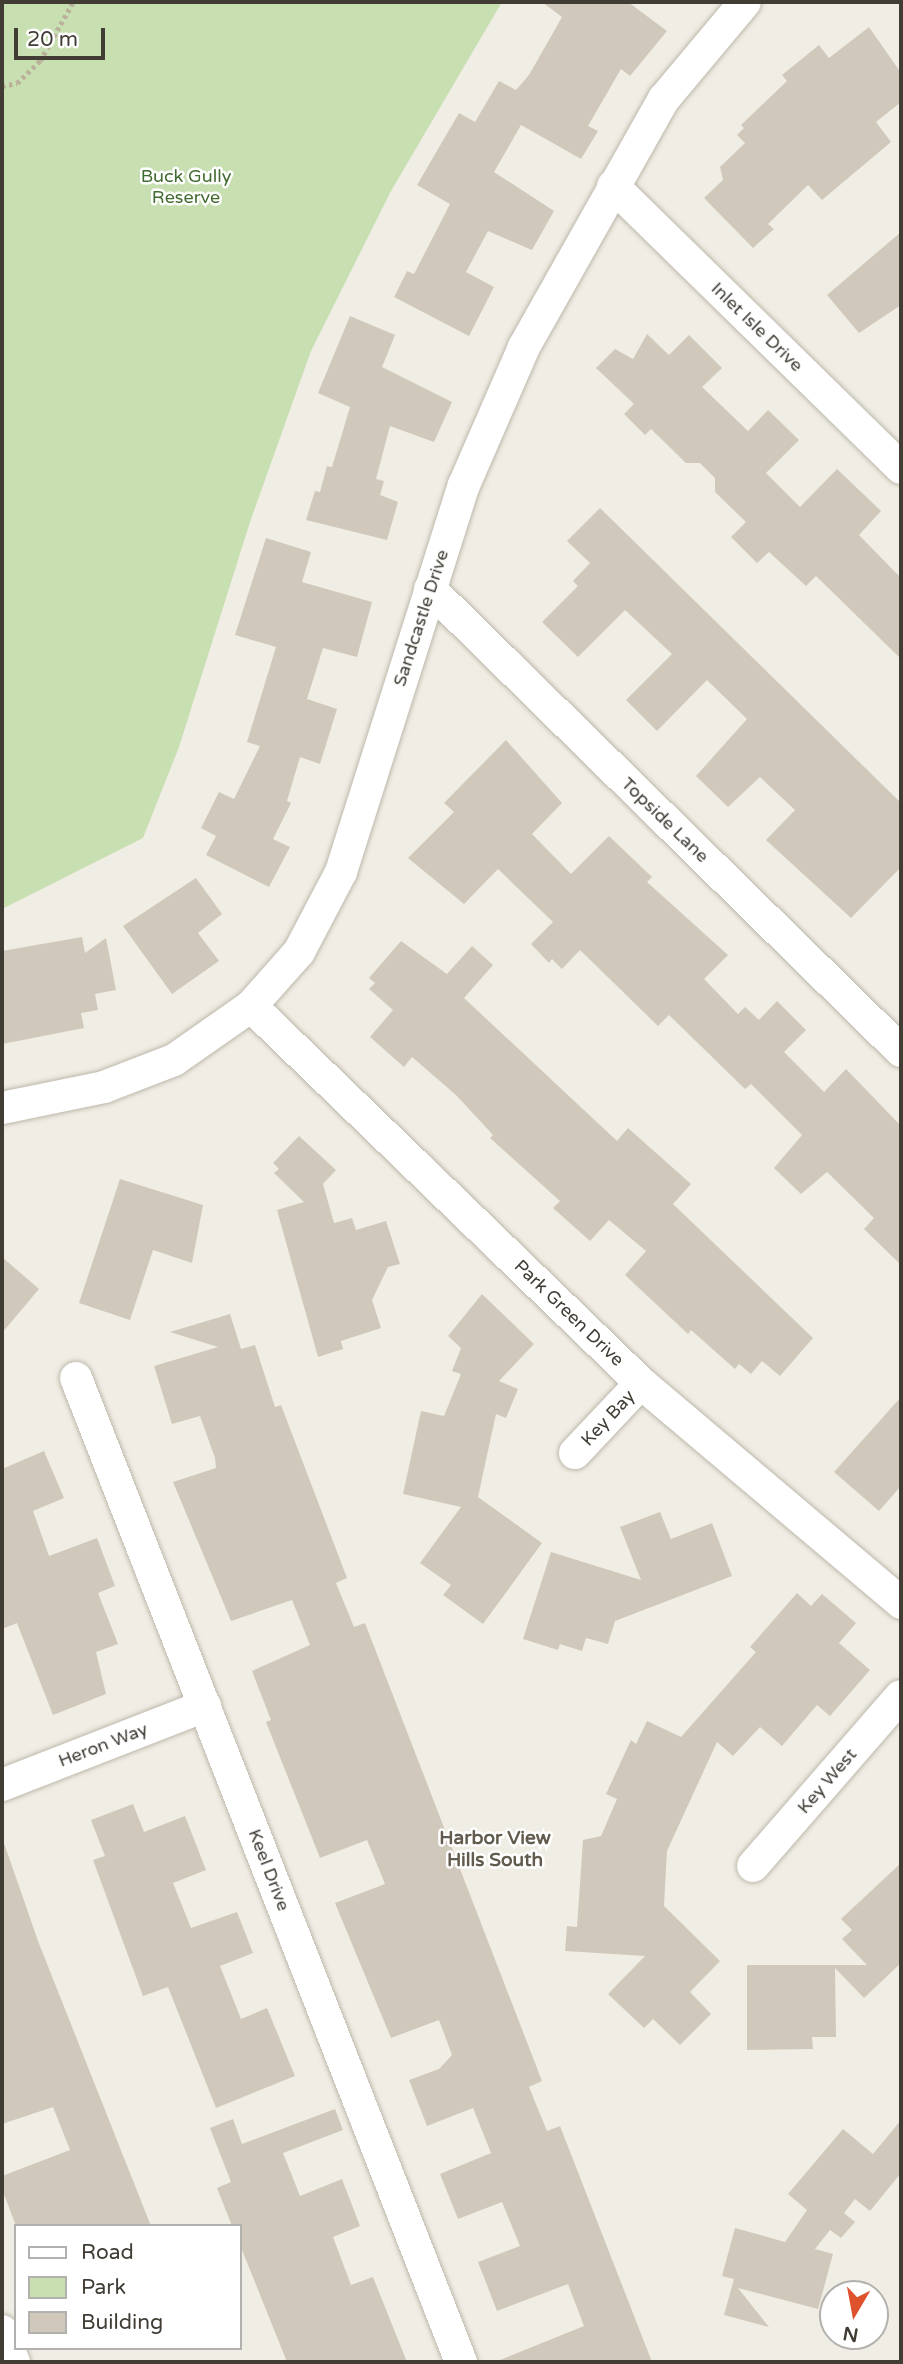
<!DOCTYPE html>
<style>
body{margin:0}
#map{position:relative;width:903px;height:2364px;overflow:hidden;background:#f0ede4;font-family:"Varela Round",sans-serif}
div>[style]{position:absolute}
.green>*{inset:0;background:#c8dfb2}
.building>*{inset:0;background:#d0c9bb}
.path>*{height:4.5px;margin-top:-2.25px;transform-origin:0;background:repeating-linear-gradient(90deg,#bab19b 0 3.5px,transparent 0 7px)}
.roads{filter:drop-shadow(0 0 2px #bdb8ab) drop-shadow(0 0 2px #bdb8ab)}
.street>*{height:32px;margin:-16px;padding:0 16px;transform-origin:16px;border-radius:16px;background:#fff}
span{translate:-50% -50%;white-space:nowrap;text-align:center;line-height:1.15;-webkit-text-stroke:5px #fff;paint-order:stroke}
.park-label{font-size:18px;color:#426b30}
.street-label{font-size:18px;color:#413d35}
.neighbourhood-label{font-size:19px;color:#625b4e;font-weight:700}
.frame{position:absolute;inset:0;border:4px solid #413d35;pointer-events:none}
.legend{position:absolute;left:14px;top:2224px;width:228px;height:126px;box-sizing:border-box;background:#fff;border:2px solid #b3b1ae;margin:0;padding:9px 12px;list-style:none;font-size:21px;color:#413d35}
.legend li{display:flex;align-items:center;gap:14px;height:35px}
.legend b{width:35px;border:2px solid #b3b1ae}
.north{position:absolute;left:819px;top:2280px;width:70px;height:70px;box-sizing:border-box;background:#fff;border:2px solid #b3b1ae;border-radius:50%;rotate:190deg;font-size:19px;font-weight:700;line-height:28px;text-align:center;color:#413d35}
.north::after{content:'';display:block;margin:auto;width:24px;height:32px;background:#de532d;clip-path:polygon(50% 0,100% 100%,50% 72%,0 100%)}
.scale{position:absolute;left:14px;top:28px;width:91px;height:32px;box-sizing:border-box;border:4px solid #413d35;border-top:0;padding-left:9px;font-size:21px;line-height:24px;white-space:nowrap;color:#413d35;-webkit-text-stroke:5px #fff;paint-order:stroke}
</style>
<div id="map">
<div class="green">
<div style="clip-path:polygon(2px 2px,502px 2px,391px 191px,311px 351px,250px 522px,179px 747px,143px 838px,2px 909px)"></div>
</div>
<div class="building">
<div style="clip-path:polygon(542px 2px,628px 2px,667px 31px,630px 76px,621px 69px,588px 126px,598px 131px,581px 159px,521px 125px,494px 172px,554px 211px,532px 250px,488px 231px,466px 272px,494px 287px,469px 336px,394px 297px,407px 271px,414px 274px,450px 204px,417px 185px,459px 113px,475px 122px,499px 81px,516px 90px,529px 75px,562px 17px)"></div>
<div style="clip-path:polygon(869px 27px,901px 73px,901px 102px,876px 122px,891px 142px,822px 200px,808px 185px,768px 224px,774px 229px,753px 248px,704px 198px,723px 180px,720px 167px,745px 143px,737px 135px,744px 128px,741px 125px,787px 81px,782px 75px,819px 45px,829px 58px)"></div>
<div style="clip-path:polygon(901px 232px,901px 305px,859px 333px,827px 295px)"></div>
<div style="clip-path:polygon(350px 316px,395px 335px,382px 367px,452px 402px,434px 442px,390px 426px,376px 479px,384px 481px,380px 495px,398px 502px,387px 540px,306px 520px,315px 491px,320px 492px,327px 466px,332px 467px,350px 407px,318px 393px)"></div>
<div style="clip-path:polygon(647px 334px,669px 355px,689px 335px,722px 368px,702px 387px,748px 431px,768px 410px,799px 440px,766px 473px,800px 507px,837px 469px,881px 511px,859px 535px,901px 578px,901px 659px,816px 576px,806px 586px,769px 552px,757px 563px,731px 537px,746px 522px,715px 492px,715px 478px,700px 463px,686px 463px,651px 429px,645px 435px,624px 414px,634px 404px,596px 368px,615px 349px,633px 359px)"></div>
<div style="clip-path:polygon(600px 508px,901px 803px,901px 867px,851px 918px,766px 840px,795px 810px,760px 777px,728px 807px,696px 776px,747px 719px,707px 680px,657px 731px,626px 700px,672px 654px,625px 610px,578px 657px,542px 622px,578px 586px,573px 581px,590px 563px,567px 541px)"></div>
<div style="clip-path:polygon(266px 538px,311px 552px,302px 582px,372px 602px,357px 657px,323px 648px,307px 699px,337px 709px,320px 764px,300px 757px,287px 801px,291px 803px,273px 839px,290px 847px,269px 887px,206px 855px,216px 836px,201px 828px,219px 792px,234px 799px,260px 746px,247px 742px,276px 647px,235px 635px)"></div>
<div style="clip-path:polygon(506px 740px,562px 803px,532px 834px,571px 874px,609px 836px,652px 877px,647px 882px,728px 955px,704px 979px,738px 1014px,745px 1007px,759px 1020px,777px 1001px,806px 1030px,784px 1052px,824px 1092px,846px 1069px,901px 1126px,901px 1265px,864px 1229px,874px 1218px,827px 1172px,801px 1194px,774px 1168px,802px 1135px,751px 1084px,745px 1089px,669px 1015px,658px 1026px,580px 950px,562px 969px,552px 959px,549px 963px,531px 944px,553px 922px,498px 869px,464px 904px,408px 858px,454px 812px,444px 803px)"></div>
<div style="clip-path:polygon(196px 878px,222px 914px,198px 933px,219px 961px,172px 994px,123px 926px)"></div>
<div style="clip-path:polygon(82px 937px,85px 953px,106px 938px,116px 990px,95px 994px,98px 1010px,81px 1013px,84px 1028px,2px 1044px,2px 951px)"></div>
<div style="clip-path:polygon(401px 941px,447px 974px,472px 946px,493px 965px,464px 998px,617px 1141px,628px 1128px,691px 1184px,673px 1204px,813px 1338px,780px 1376px,762px 1361px,751px 1374px,739px 1364px,735px 1369px,691px 1330px,688px 1334px,625px 1275px,646px 1251px,609px 1220px,590px 1241px,553px 1208px,560px 1201px,490px 1138px,493px 1135px,456px 1095px,412px 1057px,404px 1067px,370px 1037px,393px 1010px,369px 989px,375px 983px,369px 978px)"></div>
<div style="clip-path:polygon(299px 1136px,336px 1170px,323px 1184px,334px 1223px,352px 1218px,356px 1230px,386px 1221px,400px 1264px,388px 1267px,372px 1300px,381px 1328px,341px 1341px,343px 1349px,318px 1357px,277px 1210px,304px 1202px,274px 1173px,279px 1169px,273px 1163px)"></div>
<div style="clip-path:polygon(120px 1179px,203px 1205px,192px 1263px,153px 1250px,130px 1320px,79px 1303px)"></div>
<div style="clip-path:polygon(2px 1257px,39px 1289px,2px 1333px)"></div>
<div style="clip-path:polygon(482px 1294px,534px 1344px,499px 1381px,518px 1389px,506px 1418px,496px 1414px,478px 1497px,542px 1543px,483px 1624px,443px 1595px,451px 1585px,420px 1563px,461px 1507px,403px 1494px,421px 1411px,444px 1416px,461px 1374px,452px 1371px,461px 1348px,448px 1336px)"></div>
<div style="clip-path:polygon(230px 1314px,241px 1349px,255px 1345px,275px 1407px,281px 1405px,347px 1578px,336px 1583px,354px 1627px,365px 1623px,542px 2081px,529px 2087px,547px 2131px,560px 2126px,652px 2362px,495px 2362px,584px 2326px,568px 2284px,497px 2311px,478px 2262px,520px 2246px,502px 2202px,458px 2219px,440px 2174px,491px 2153px,473px 2108px,427px 2126px,409px 2080px,439px 2069px,452px 2055px,439px 2020px,391px 2038px,335px 1903px,385px 1884px,367px 1840px,320px 1858px,266px 1722px,271px 1720px,252px 1671px,310px 1645px,292px 1600px,231px 1621px,173px 1482px,216px 1468px,215px 1458px,200px 1416px,172px 1424px,154px 1366px,218px 1347px,170px 1332px)"></div>
<div style="clip-path:polygon(901px 1397px,901px 1486px,879px 1511px,834px 1472px)"></div>
<div style="clip-path:polygon(44px 1451px,64px 1498px,33px 1511px,49px 1556px,97px 1538px,115px 1586px,98px 1593px,118px 1644px,96px 1652px,106px 1694px,53px 1715px,17px 1623px,2px 1629px,2px 1469px)"></div>
<div style="clip-path:polygon(660px 1512px,671px 1539px,712px 1523px,732px 1576px,615px 1621px,608px 1644px,586px 1638px,582px 1651px,560px 1644px,558px 1650px,523px 1639px,551px 1552px,641px 1580px,620px 1527px)"></div>
<div style="clip-path:polygon(797px 1593px,811px 1606px,822px 1594px,856px 1623px,839px 1643px,870px 1670px,830px 1716px,817px 1705px,782px 1746px,760px 1727px,733px 1756px,717px 1742px,667px 1851px,664px 1906px,720px 1961px,690px 1992px,711px 2014px,680px 2045px,653px 2019px,644px 2028px,608px 1994px,645px 1956px,565px 1951px,567px 1926px,577px 1927px,583px 1840px,601px 1836px,617px 1799px,606px 1794px,631px 1740px,636px 1744px,647px 1721px,681px 1737px,756px 1652px,750px 1647px)"></div>
<div style="clip-path:polygon(133px 1804px,144px 1832px,185px 1816px,206px 1870px,173px 1883px,191px 1928px,237px 1912px,253px 1953px,220px 1966px,241px 2019px,267px 2008px,295px 2076px,216px 2108px,168px 1987px,143px 1996px,93px 1860px,105px 1856px,91px 1820px)"></div>
<div style="clip-path:polygon(4px 1843px,38px 1941px,151px 2226px,16px 2226px,2px 2189px,2px 2176px,70px 2150px,53px 2107px,2px 2124px)"></div>
<div style="clip-path:polygon(901px 1863px,901px 1963px,864px 1998px,835px 1968px,836px 2037px,812px 2037px,813px 2049px,747px 2050px,747px 1965px,867px 1965px,842px 1939px,852px 1930px,841px 1919px)"></div>
<div style="clip-path:polygon(335px 2109px,343px 2130px,283px 2153px,300px 2196px,342px 2179px,360px 2226px,333px 2237px,351px 2285px,373px 2277px,407px 2362px,287px 2362px,240px 2245px,240px 2226px,232px 2226px,217px 2188px,231px 2182px,210px 2128px,233px 2119px,242px 2144px)"></div>
<div style="clip-path:polygon(901px 2120px,901px 2173px,870px 2211px,855px 2199px,844px 2213px,855px 2222px,841px 2238px,830px 2230px,815px 2249px,833px 2254px,818px 2309px,738px 2288px,769px 2327px,724px 2315px,734px 2279px,722px 2276px,735px 2228px,785px 2242px,807px 2210px,788px 2194px,843px 2129px,873px 2154px)"></div>
</div>
<div class="path">
<div style="left:2px;top:86px;width:15px;rotate:-11deg"></div>
<div style="left:17px;top:83px;width:32px;rotate:-44deg"></div>
<div style="left:40px;top:61px;width:68px;rotate:-60.8deg"></div>
</div>
<div class="roads">
<div class="street">
<div style="left:613px;top:186px;width:403px;rotate:44.4deg"></div>
<div style="left:430px;top:589px;width:660px;rotate:44.45deg"></div>
<div style="left:251px;top:1006px;width:542px;rotate:44.03deg"></div>
<div style="left:641px;top:1383px;width:341px;rotate:40.2deg"></div>
<div style="left:2px;top:1108px;width:104px;rotate:-11.6deg"></div>
<div style="left:104px;top:1087px;width:75px;rotate:-21.1deg"></div>
<div style="left:174px;top:1060px;width:94px;rotate:-35deg"></div>
<div style="left:251px;top:1006px;width:72px;rotate:-48.4deg"></div>
<div style="left:299px;top:952px;width:90px;rotate:-62.3deg"></div>
<div style="left:341px;top:872px;width:406px;rotate:-72.4deg"></div>
<div style="left:464px;top:485px;width:150px;rotate:-66.5deg"></div>
<div style="left:524px;top:347px;width:285px;rotate:-60.6deg"></div>
<div style="left:664px;top:99px;width:126px;rotate:-50.1deg"></div>
<div style="left:76px;top:1378px;width:1057px;rotate:68.63deg"></div>
<div style="left:575px;top:1453px;width:96px;rotate:-46.7deg"></div>
<div style="left:2px;top:1785px;width:218px;rotate:-21.3deg"></div>
<div style="left:753px;top:1866px;width:225px;rotate:-49deg"></div>
<div style="left:2px;top:2331px;width:33px;rotate:69deg"></div>
</div>
</div>
<div class="park-label">
<span style="left:186px;top:187px">Buck Gully<br>Reserve</span>
</div>
<div class="street-label">
<span style="left:757px;top:327px;rotate:44deg">Inlet Isle Drive</span>
<span style="left:421px;top:618px;rotate:-72deg">Sandcastle Drive</span>
<span style="left:665px;top:820px;rotate:44deg">Topside Lane</span>
<span style="left:569px;top:1313px;rotate:44deg">Park Green Drive</span>
<span style="left:608px;top:1418px;rotate:-47deg">Key Bay</span>
<span style="left:103px;top:1745px;rotate:-21deg">Heron Way</span>
<span style="left:827px;top:1781px;rotate:-49deg">Key West</span>
<span style="left:269px;top:1870px;rotate:69deg">Keel Drive</span>
</div>
<div class="neighbourhood-label">
<span style="left:495px;top:1850px">Harbor View<br>Hills South</span>
</div>
<div class="frame"></div>
<ul class="legend">
<li><b style="height:9px;background:#fff"></b>Road</li>
<li><b style="height:19px;background:#c8dfb2"></b>Park</li>
<li><b style="height:19px;background:#d0c9bb"></b>Building</li>
</ul>
<div class="north">N</div>
<div class="scale">20 m</div>
</div>
